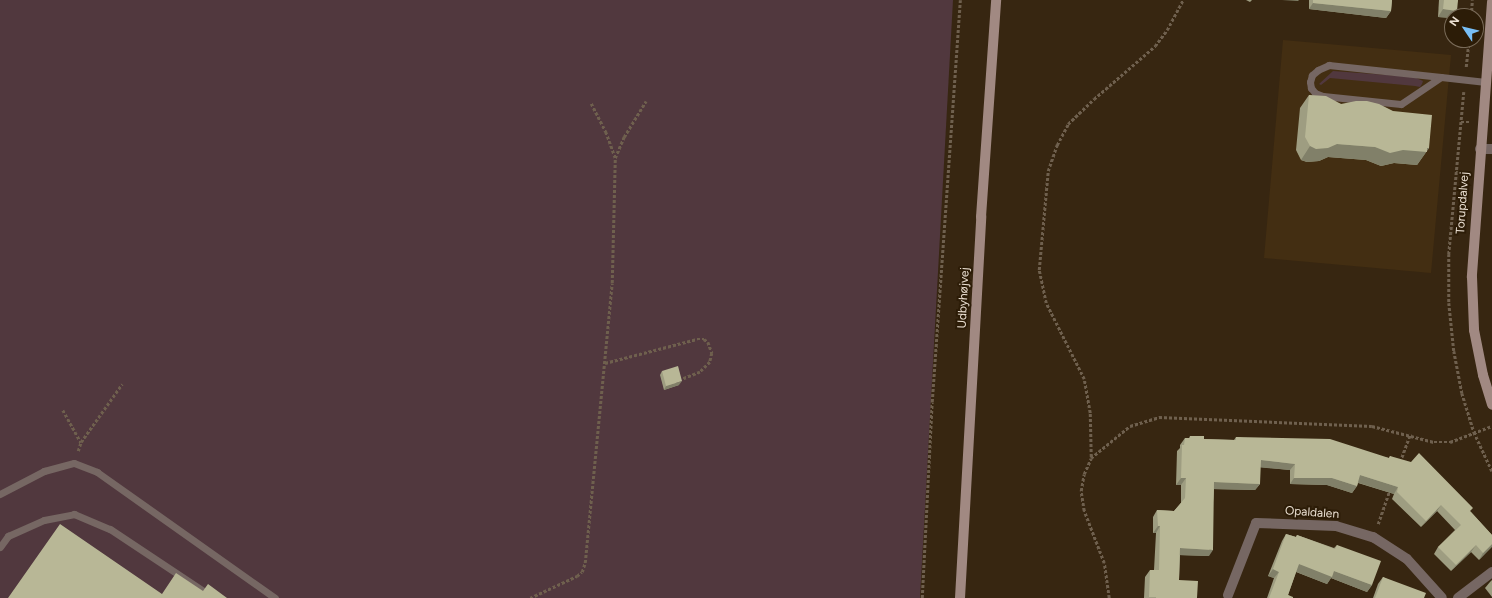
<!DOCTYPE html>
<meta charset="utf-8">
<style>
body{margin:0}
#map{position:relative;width:1492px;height:598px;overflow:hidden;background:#372611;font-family:Figtree,sans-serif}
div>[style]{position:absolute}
.built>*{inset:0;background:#432e12}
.green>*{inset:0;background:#51383e}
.path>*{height:2.5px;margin-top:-1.25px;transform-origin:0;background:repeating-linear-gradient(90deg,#6f604e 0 3px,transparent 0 5px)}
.lane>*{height:7px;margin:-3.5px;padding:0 3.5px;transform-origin:3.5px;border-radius:3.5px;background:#766763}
.street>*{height:10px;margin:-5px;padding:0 5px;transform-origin:5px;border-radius:5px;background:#766763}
.secondary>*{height:10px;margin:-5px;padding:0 5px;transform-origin:5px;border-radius:5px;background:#a18982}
.wall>*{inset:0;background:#9e9d81}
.shaded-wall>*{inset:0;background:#818069}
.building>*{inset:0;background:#b8b796}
span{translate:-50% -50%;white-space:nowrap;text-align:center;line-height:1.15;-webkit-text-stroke:4px #2c1c07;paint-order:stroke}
.street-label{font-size:12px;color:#ece1d4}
.north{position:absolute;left:1444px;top:8px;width:40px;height:40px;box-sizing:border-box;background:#2c1c07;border:1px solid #796b59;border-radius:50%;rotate:305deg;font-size:11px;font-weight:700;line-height:16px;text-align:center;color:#ece1d4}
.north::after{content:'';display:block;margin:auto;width:14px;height:18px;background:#78bff7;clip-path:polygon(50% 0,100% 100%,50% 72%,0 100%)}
</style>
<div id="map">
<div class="built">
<div style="clip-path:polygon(1283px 40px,1451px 55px,1431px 273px,1264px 258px)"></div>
</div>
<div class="green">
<div style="clip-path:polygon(0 0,953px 0,920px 598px,0 598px)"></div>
<div style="clip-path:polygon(1333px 71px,1414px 77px,1423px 81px,1422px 84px,1420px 87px,1415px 86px,1330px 78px,1321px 85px,1319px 84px)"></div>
</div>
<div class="path">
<div style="left:1471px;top:16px;width:16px;rotate:-86deg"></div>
<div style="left:1466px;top:67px;width:27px;rotate:-84deg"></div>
<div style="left:1464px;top:92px;width:163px;rotate:95.3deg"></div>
<div style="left:1449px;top:254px;width:49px;rotate:90deg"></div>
<div style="left:1449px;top:303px;width:48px;rotate:84.1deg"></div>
<div style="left:1454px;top:351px;width:43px;rotate:79.2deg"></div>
<div style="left:1462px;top:393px;width:41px;rotate:72.9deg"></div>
<div style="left:1474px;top:432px;width:43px;rotate:65.2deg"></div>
<div style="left:1461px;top:122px;width:9px"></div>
<div style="left:615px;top:158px;width:23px;rotate:-67deg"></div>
<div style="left:624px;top:137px;width:42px;rotate:-58.6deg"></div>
<div style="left:1456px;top:172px;width:10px;rotate:6deg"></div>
<div style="left:605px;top:363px;width:95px;rotate:-14.6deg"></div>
<div style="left:697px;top:339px;width:7px"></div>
<div style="left:704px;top:339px;width:5px;rotate:37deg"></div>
<div style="left:708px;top:342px;width:12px;rotate:70deg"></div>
<div style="left:712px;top:353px;width:9px;rotate:103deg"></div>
<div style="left:710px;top:362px;width:14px;rotate:135deg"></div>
<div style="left:700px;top:372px;width:18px;rotate:158deg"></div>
<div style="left:63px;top:410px;width:37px;rotate:61deg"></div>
<div style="left:78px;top:451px;width:9px;rotate:-72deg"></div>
<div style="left:81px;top:442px;width:71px;rotate:-54.7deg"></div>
<div style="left:1091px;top:457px;width:44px;rotate:-91.3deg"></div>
<div style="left:1090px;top:413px;width:35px;rotate:-100deg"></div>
<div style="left:1084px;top:379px;width:85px;rotate:-116.6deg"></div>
<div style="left:1046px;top:303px;width:34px;rotate:-102deg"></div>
<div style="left:1039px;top:270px;width:99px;rotate:-84.8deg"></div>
<div style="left:1048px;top:171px;width:28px;rotate:-71deg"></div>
<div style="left:1057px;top:145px;width:24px;rotate:-62deg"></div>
<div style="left:1068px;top:124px;width:36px;rotate:-44deg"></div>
<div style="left:1094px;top:99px;width:81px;rotate:-41deg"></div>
<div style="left:1155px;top:46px;width:20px;rotate:-53deg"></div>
<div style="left:1167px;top:30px;width:34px;rotate:-62deg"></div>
<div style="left:1400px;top:462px;width:30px;rotate:-70deg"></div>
<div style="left:1378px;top:524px;width:37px;rotate:-71deg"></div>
<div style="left:530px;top:598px;width:52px;rotate:-25.1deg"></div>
<div style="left:577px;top:576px;width:6px;rotate:-39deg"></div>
<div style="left:582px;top:572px;width:9px;rotate:-72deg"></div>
<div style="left:585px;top:563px;width:281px;rotate:-84.5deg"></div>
<div style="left:612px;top:283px;width:125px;rotate:-88.6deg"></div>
<div style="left:615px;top:158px;width:27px;rotate:-110deg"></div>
<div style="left:606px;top:133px;width:33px;rotate:-117deg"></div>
<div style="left:922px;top:598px;width:196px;rotate:-87.1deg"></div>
<div style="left:932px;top:402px;width:403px;rotate:-86deg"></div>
<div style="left:1109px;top:598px;width:35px;rotate:-98deg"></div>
<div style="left:1104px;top:563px;width:56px;rotate:-111deg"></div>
<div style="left:1084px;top:511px;width:20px;rotate:-99deg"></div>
<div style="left:1081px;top:491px;width:17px;rotate:-80deg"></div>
<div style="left:1084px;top:474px;width:17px;rotate:-66deg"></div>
<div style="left:1091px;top:458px;width:50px;rotate:-39.4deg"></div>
<div style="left:1130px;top:426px;width:30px;rotate:-17deg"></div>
<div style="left:1159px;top:417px;width:213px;rotate:2.4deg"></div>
<div style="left:1372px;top:426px;width:64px;rotate:14.5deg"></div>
<div style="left:1434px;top:442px;width:16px"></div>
<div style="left:1450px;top:442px;width:45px;rotate:-20.9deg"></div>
</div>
<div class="lane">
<div style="left:1441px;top:77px;width:113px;rotate:-173.9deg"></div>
<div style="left:1329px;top:65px;width:12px;rotate:156deg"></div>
<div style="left:1318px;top:70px;width:8px;rotate:140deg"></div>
<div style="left:1312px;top:75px;width:7px;rotate:106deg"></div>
<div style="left:1310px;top:82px;width:6px;rotate:81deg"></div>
<div style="left:1311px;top:88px;width:6px;rotate:51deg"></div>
<div style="left:1315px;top:93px;width:9px;rotate:21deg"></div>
<div style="left:1323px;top:96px;width:78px;rotate:5.9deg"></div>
<div style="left:1401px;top:104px;width:48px;rotate:-34deg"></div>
<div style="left:1441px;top:77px;width:45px;rotate:6.3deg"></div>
<div style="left:0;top:494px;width:50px;rotate:-27.6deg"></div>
<div style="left:44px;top:471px;width:31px;rotate:-15deg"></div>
<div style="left:74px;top:463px;width:25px;rotate:21deg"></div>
<div style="left:97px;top:472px;width:218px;rotate:35.3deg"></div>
<div style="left:0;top:547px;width:14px;rotate:-54deg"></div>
<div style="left:8px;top:536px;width:39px;rotate:-24deg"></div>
<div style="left:44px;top:520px;width:31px;rotate:-11deg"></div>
<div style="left:74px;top:514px;width:39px;rotate:23deg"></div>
<div style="left:110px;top:529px;width:125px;rotate:33.6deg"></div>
</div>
<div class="street">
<div style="left:1480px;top:149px;width:12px"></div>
<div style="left:1228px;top:595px;width:77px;rotate:-68.7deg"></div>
<div style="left:1256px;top:523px;width:80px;rotate:2.1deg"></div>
<div style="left:1336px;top:526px;width:39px;rotate:17deg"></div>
<div style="left:1373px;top:537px;width:40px;rotate:32.9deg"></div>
<div style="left:1407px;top:559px;width:52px;rotate:48.1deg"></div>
<div style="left:1458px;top:598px;width:43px;rotate:-37.4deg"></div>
</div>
<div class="secondary">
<div style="left:1492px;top:2px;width:276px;rotate:94.2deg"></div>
<div style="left:1472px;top:277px;width:53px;rotate:87.8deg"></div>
<div style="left:1474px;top:330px;width:46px;rotate:78.7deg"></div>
<div style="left:1483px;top:375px;width:31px;rotate:73deg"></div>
<div style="left:960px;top:598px;width:382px;rotate:-86.8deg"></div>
<div style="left:981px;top:217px;width:218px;rotate:-86deg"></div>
</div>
<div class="wall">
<div style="clip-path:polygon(1246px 0,1252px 0,1250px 2px)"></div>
<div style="clip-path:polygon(1309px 0,1392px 0,1391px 11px,1386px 18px,1309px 9px)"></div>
<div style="clip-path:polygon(1439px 0,1458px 0,1452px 18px,1438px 17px)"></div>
<div style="clip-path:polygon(1309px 95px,1341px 104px,1429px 148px,1417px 165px,1394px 163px,1381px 166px,1366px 160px,1328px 157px,1319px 161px,1307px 162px,1301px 160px,1296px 150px,1300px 108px)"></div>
<div style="clip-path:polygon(662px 371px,679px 385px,664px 390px,660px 375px)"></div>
<div style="clip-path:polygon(1190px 436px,1204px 439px,1234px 440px,1236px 437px,1389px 458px,1390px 456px,1471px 512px,1492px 535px,1492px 546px,1479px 560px,1471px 552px,1451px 571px,1434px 554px,1438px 547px,1455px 530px,1437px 511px,1421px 527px,1392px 499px,1394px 494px,1358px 483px,1357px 486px,1352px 493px,1327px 485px,1290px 484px,1290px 470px,1260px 467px,1260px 484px,1255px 490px,1214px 489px,1209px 556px,1180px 555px,1179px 580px,1197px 598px,1144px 598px,1145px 577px,1150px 570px,1154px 570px,1156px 533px,1153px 533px,1153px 517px,1157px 510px,1174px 511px,1181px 503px,1181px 485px,1176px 485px,1177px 451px,1180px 448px,1180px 445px,1185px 438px,1189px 438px)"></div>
<div style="clip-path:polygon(1286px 534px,1296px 537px,1297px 535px,1334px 548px,1337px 545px,1372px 585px,1367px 592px,1331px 578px,1327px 584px,1296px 572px,1288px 595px,1293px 598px,1267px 598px,1274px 578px,1268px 576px,1282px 541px)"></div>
<div style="clip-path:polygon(1383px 577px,1424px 598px,1373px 598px,1378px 584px)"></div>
<div style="clip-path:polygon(1492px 580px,1492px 597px,1485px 588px,1490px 582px)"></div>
</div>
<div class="shaded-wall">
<div style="clip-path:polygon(1282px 0,1299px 0,1298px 1px)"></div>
<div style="clip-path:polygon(1313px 3px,1391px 11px,1386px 18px,1309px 9px)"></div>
<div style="clip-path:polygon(1443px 9px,1457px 11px,1453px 16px,1452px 16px,1452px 18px,1438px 17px)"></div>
<div style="clip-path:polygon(1337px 144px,1375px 147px,1403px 150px,1429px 148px,1417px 165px,1394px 163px,1381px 166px,1366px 160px,1328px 157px,1319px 161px,1307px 162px,1301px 160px,1310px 146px)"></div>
<div style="clip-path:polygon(682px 381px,679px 385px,664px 390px,666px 386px)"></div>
<div style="clip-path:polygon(1261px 460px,1295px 464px,1290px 470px,1256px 467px)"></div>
<div style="clip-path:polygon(1360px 475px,1398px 487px,1394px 494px,1356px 482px)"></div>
<div style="clip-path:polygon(1181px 478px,1186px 478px,1181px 485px,1176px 485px)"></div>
<div style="clip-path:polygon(1294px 478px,1332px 478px,1357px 486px,1352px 493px,1327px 485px,1290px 484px)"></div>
<div style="clip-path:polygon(1214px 482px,1260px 484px,1255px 490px,1209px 489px)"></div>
<div style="clip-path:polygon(1441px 505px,1437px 511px,1421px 527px,1426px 521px)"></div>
<div style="clip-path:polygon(1158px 526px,1160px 526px,1156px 533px,1153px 533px)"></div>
<div style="clip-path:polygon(1492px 544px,1492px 547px,1479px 560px,1483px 553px)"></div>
<div style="clip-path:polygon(1476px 545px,1471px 552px,1451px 571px,1456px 565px)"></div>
<div style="clip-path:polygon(1180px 548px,1213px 550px,1209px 556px,1176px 555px)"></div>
<div style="clip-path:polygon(1299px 564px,1334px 571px,1372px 585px,1367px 592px,1331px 578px,1327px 584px,1294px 571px)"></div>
<div style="clip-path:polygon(1273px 569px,1279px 572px,1274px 578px,1268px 576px)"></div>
</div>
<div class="building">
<div style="clip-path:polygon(1313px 0,1392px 0,1391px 11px,1313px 3px)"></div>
<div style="clip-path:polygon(1444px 0,1458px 0,1457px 11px,1443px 9px)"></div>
<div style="clip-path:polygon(1309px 95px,1326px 96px,1341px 104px,1356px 101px,1367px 101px,1379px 104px,1393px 111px,1432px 115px,1429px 148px,1427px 148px,1427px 152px,1403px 150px,1390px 153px,1375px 147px,1337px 144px,1328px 148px,1316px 149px,1310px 146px,1305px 137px)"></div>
<div style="clip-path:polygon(678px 366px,682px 381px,666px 386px,662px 371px)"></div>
<div style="clip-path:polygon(1190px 436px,1204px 436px,1204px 439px,1236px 440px,1236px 437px,1330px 439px,1389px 458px,1390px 456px,1411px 462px,1419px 453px,1473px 508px,1470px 511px,1492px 535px,1492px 544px,1483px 553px,1476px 545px,1456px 565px,1438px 547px,1461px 525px,1441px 505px,1426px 521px,1397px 492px,1398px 487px,1360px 475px,1357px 486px,1332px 478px,1294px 478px,1295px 464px,1261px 460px,1260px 484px,1214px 482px,1213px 550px,1180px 548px,1179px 580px,1198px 581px,1197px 598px,1156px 598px,1156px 597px,1149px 597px,1150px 570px,1159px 570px,1160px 526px,1158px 526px,1157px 510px,1174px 511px,1185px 498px,1186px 478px,1181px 478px,1182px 445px,1184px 445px,1185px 438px,1190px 438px)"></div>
<div style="clip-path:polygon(60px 524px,162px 594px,176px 573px,203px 591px,208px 584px,227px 598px,8px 598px)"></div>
<div style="clip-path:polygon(1286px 534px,1296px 537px,1297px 535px,1335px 549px,1337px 545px,1381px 561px,1372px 585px,1334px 571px,1332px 577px,1299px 564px,1288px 595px,1293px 597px,1293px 598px,1269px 598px,1279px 572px,1273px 569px)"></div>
<div style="clip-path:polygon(1383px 577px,1426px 593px,1424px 598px,1375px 598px)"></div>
</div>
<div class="street-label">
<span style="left:1463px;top:203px;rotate:-86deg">Torupdalvej</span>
<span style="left:964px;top:298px;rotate:-87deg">Udbyhøjvej</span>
<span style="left:1312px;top:513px;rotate:4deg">Opaldalen</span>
</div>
<div class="north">N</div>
</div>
